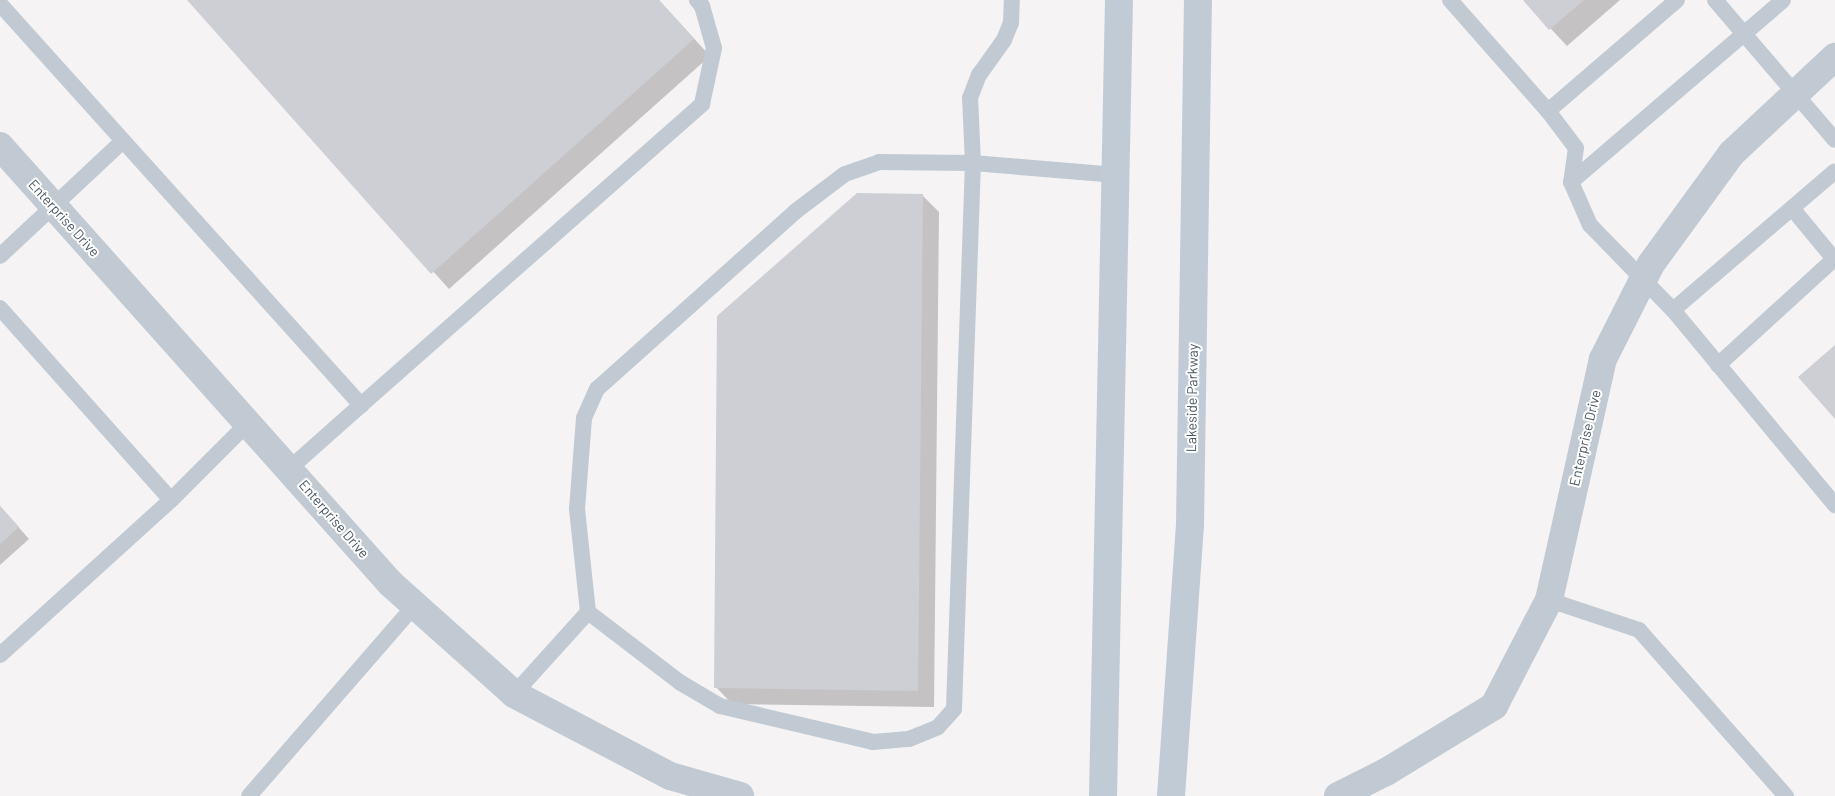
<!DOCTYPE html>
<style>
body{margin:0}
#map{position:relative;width:1835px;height:796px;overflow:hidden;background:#f5f3f3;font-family:Barlow,sans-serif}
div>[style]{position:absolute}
.shadow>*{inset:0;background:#0003}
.building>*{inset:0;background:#cdcfd5}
.service>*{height:16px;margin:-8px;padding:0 8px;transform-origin:8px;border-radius:8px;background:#c1cad2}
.minor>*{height:28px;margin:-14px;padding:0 14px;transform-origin:14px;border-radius:14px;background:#c1cad2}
.tertiary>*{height:28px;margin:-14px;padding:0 14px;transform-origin:14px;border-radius:14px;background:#c1cad2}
.secondary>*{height:28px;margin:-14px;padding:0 14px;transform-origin:14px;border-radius:14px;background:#c1cbd6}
span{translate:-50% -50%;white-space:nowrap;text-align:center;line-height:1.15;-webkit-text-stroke:4px #fff;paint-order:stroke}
.street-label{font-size:14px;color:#4a5661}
</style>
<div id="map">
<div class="shadow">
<div style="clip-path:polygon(188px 0,659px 0,710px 56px,449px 289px)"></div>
<div style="clip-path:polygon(1524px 0,1620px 0,1567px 46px)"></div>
<div style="clip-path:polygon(922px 195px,939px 212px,934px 707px,732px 704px,716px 687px)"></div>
<div style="clip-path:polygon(0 506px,29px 539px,0 565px)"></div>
</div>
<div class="building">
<div style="clip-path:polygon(187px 0,659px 0,694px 39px,431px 274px)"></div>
<div style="clip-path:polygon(1523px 0,1584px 0,1549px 30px)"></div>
<div style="clip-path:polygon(857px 193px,923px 194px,918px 691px,714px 688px,717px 316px)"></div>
<div style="clip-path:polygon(1835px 345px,1835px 419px,1798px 377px)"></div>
<div style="clip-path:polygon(0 506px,19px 527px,0 544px)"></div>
</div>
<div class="service">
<div style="left:1450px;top:0;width:148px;rotate:48.6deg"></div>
<div style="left:1548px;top:111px;width:46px;rotate:52.9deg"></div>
<div style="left:1576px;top:148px;width:34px;rotate:98deg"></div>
<div style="left:1571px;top:182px;width:47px;rotate:66.2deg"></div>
<div style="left:1590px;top:225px;width:119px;rotate:45.7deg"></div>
<div style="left:1673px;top:310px;width:254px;rotate:50.3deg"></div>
<div style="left:1715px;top:0;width:184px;rotate:49.4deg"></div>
<div style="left:0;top:4px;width:540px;rotate:48deg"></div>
<div style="left:361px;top:405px;width:455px;rotate:-41.4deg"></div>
<div style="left:702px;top:104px;width:57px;rotate:-77.9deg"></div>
<div style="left:714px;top:48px;width:44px;rotate:-105.9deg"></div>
<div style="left:702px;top:6px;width:8px;rotate:-130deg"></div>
<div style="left:1548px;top:111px;width:170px;rotate:-40.7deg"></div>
<div style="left:1571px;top:182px;width:279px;rotate:-40.6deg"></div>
<div style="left:0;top:256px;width:168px;rotate:-43.1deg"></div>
<div style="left:0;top:308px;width:257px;rotate:48.3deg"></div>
<div style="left:1673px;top:310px;width:213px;rotate:-40.6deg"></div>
<div style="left:1718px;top:365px;width:157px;rotate:-42.4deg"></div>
<div style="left:1834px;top:259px;width:66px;rotate:-129.5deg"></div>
<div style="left:289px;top:469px;width:96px;rotate:-41.6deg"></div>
<div style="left:1549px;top:600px;width:95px;rotate:18.4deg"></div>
<div style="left:1639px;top:630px;width:222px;rotate:48.5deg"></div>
<div style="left:588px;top:612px;width:104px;rotate:-96.1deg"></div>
<div style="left:577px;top:509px;width:91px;rotate:-85.6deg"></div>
<div style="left:584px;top:418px;width:32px;rotate:-66deg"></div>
<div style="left:597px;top:389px;width:267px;rotate:-41.8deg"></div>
<div style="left:796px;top:211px;width:61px;rotate:-37.1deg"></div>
<div style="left:845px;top:174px;width:36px;rotate:-19deg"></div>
<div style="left:879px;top:162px;width:94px;rotate:0.6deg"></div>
<div style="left:973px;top:163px;width:65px;rotate:-92.6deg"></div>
<div style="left:970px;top:98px;width:25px;rotate:-69deg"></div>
<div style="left:979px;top:75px;width:43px;rotate:-54.5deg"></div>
<div style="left:1004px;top:40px;width:18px;rotate:-68deg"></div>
<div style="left:1011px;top:23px;width:23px;rotate:-88deg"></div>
<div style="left:0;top:655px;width:231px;rotate:-42.2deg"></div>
<div style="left:171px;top:500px;width:109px;rotate:-45deg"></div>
<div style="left:514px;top:694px;width:110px;rotate:-47.9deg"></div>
<div style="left:588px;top:612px;width:117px;rotate:37.4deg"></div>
<div style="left:681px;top:683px;width:45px;rotate:30.5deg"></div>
<div style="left:720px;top:706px;width:157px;rotate:13.2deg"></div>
<div style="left:873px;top:742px;width:36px;rotate:-5deg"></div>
<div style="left:909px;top:739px;width:31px;rotate:-22deg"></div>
<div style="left:938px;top:727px;width:24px;rotate:-48deg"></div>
<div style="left:954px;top:709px;width:546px;rotate:-88.01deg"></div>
<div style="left:973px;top:163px;width:144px;rotate:4.8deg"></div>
<div style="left:249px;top:796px;width:253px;rotate:-49deg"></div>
</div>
<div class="minor">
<div style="left:1338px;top:796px;width:54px;rotate:-26.6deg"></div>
<div style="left:1386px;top:772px;width:127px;rotate:-31.4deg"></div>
<div style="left:1494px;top:706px;width:119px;rotate:-62.6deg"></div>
<div style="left:1549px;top:600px;width:247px;rotate:-77.4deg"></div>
<div style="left:1603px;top:359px;width:106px;rotate:-63.2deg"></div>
<div style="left:1651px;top:264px;width:137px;rotate:-53.9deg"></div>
<div style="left:1732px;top:153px;width:141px;rotate:-43deg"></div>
</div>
<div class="tertiary">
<div style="left:0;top:146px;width:586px;rotate:48.25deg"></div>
<div style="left:390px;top:583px;width:166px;rotate:41.8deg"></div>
<div style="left:514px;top:694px;width:176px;rotate:27.7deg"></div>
<div style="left:670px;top:776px;width:73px;rotate:15.9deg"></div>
</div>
<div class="secondary">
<div style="left:1103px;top:796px;width:796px;rotate:-88.85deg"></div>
<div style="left:1171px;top:796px;width:272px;rotate:-86deg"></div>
<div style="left:1190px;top:525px;width:525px;rotate:-89.13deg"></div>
</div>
<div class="street-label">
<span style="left:64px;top:218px;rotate:48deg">Enterprise Drive</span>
<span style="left:1192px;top:398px;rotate:-89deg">Lakeside Parkway</span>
<span style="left:1585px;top:438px;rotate:-77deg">Enterprise Drive</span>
<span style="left:334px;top:519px;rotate:49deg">Enterprise Drive</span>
</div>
</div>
